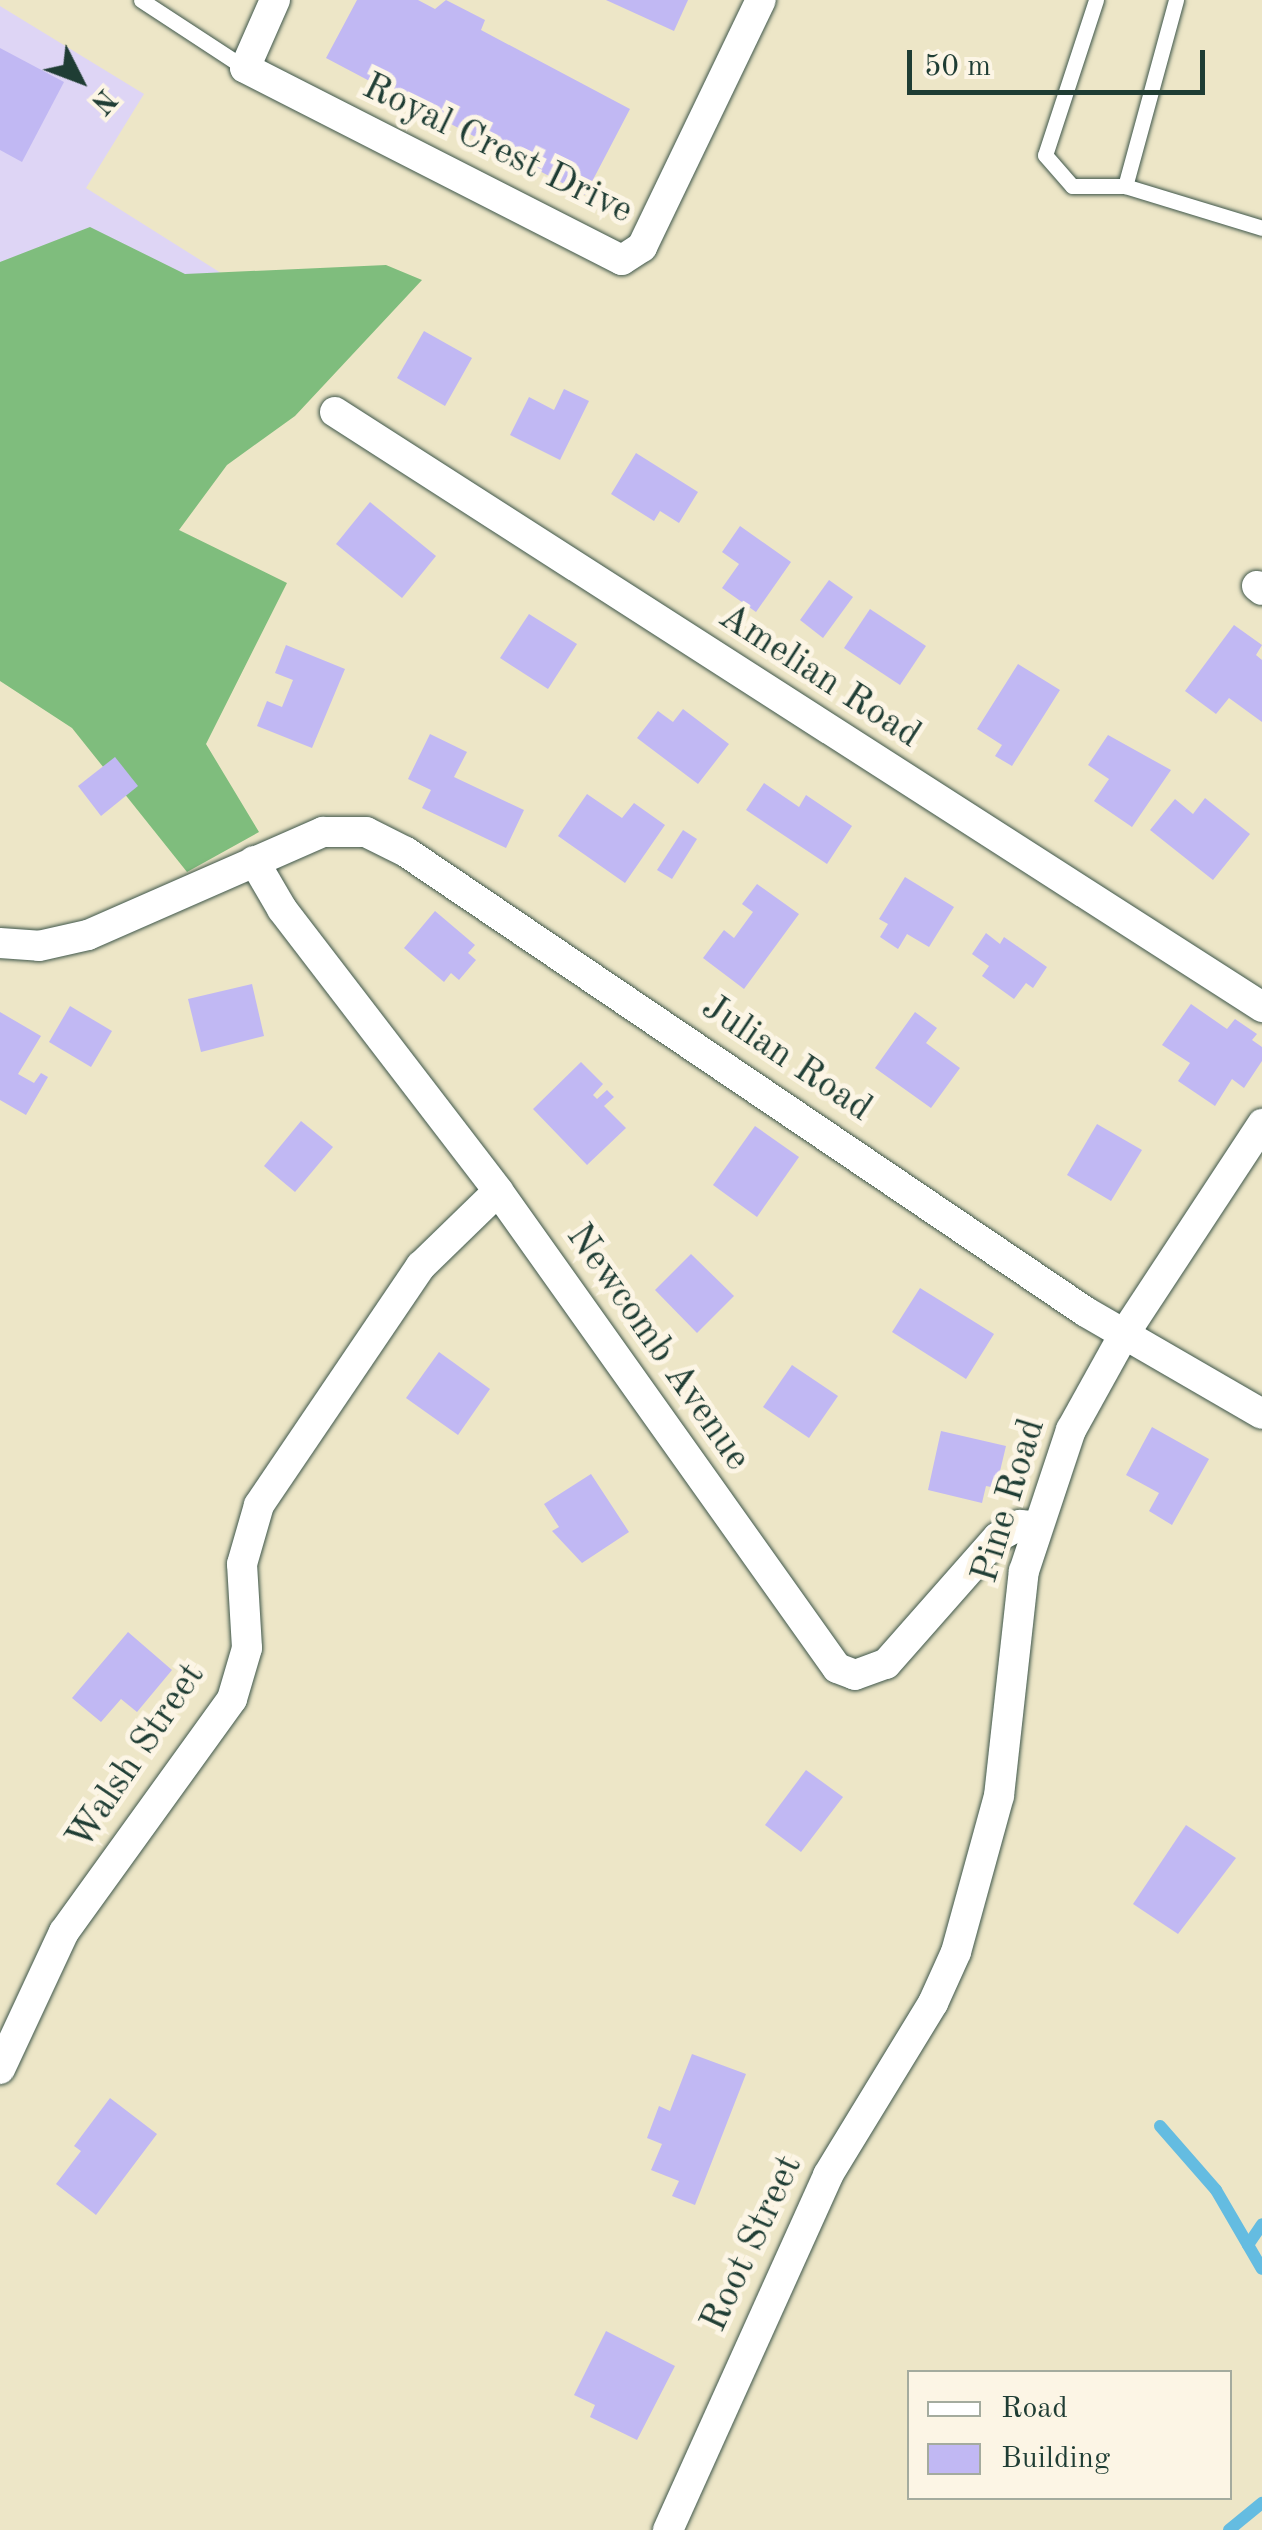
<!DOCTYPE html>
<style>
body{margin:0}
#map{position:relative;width:1262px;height:2530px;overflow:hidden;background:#ede6c7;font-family:"Old Standard TT",serif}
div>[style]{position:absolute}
.built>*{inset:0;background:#ded5f5}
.forest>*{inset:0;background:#7fbd7d}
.stream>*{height:12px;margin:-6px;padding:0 6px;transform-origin:6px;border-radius:6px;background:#64bce1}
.building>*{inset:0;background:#c1b8f3}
.roads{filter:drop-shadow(0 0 2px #3e564a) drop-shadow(0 0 2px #3e564a)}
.lane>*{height:15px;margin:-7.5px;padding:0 7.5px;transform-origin:7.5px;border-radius:7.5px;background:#fff}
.street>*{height:30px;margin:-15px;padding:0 15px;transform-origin:15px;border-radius:15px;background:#fff}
span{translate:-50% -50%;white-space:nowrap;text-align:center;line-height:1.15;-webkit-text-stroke:10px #fcf5e5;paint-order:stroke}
.street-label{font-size:38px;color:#1f3d34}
.legend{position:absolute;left:907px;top:2370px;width:325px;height:130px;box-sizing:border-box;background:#fcf5e5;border:2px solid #a4ab9e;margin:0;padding:12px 18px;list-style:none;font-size:30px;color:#1f3d34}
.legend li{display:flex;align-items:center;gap:20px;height:50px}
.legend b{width:50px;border:2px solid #a4ab9e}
.north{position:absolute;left:30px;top:30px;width:100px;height:100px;-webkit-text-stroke:8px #fcf5e5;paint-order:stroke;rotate:132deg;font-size:28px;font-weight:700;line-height:40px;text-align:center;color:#1f3d34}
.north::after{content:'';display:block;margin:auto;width:35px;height:45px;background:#1f3d34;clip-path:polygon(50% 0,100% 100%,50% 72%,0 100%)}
.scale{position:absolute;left:907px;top:50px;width:298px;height:45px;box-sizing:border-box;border:5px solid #1f3d34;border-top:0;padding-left:12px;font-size:30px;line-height:35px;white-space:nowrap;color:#1f3d34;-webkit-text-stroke:8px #fcf5e5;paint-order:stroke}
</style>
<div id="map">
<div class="built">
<div style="clip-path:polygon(0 6px,144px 94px,86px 188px,240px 285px,0 403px)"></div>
</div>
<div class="forest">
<div style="clip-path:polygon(90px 227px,185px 274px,386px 265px,422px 280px,295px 416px,227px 465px,179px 530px,287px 583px,206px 744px,259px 832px,187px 872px,72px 728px,0 681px,0 262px)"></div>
</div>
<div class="stream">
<div style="left:1160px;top:2126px;width:85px;rotate:48.8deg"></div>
<div style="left:1216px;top:2190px;width:91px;rotate:59.8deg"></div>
<div style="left:1248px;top:2245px;width:25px;rotate:-56deg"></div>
<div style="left:1229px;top:2530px;width:43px;rotate:-39.3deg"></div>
</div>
<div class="building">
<div style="clip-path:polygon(357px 0,418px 0,435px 9px,446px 0,485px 20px,481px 30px,630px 109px,585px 195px,326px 58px)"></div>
<div style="clip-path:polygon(606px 0,688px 0,674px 31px)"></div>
<div style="clip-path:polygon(0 48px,64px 82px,22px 162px,0 150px)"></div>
<div style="clip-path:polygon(424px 331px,472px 358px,445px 406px,397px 378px)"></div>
<div style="clip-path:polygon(564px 389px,589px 401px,560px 460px,510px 435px,529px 397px,554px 410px)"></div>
<div style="clip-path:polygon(636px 453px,698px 492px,679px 523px,660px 511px,654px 521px,611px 494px)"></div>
<div style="clip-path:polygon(370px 502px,436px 556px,402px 598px,336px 544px)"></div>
<div style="clip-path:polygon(740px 526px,791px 562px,756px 612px,722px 588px,739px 564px,722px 552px)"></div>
<div style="clip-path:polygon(829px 580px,853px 597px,823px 638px,800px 620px)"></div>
<div style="clip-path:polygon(870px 609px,926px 646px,900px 685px,844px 648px)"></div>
<div style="clip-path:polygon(529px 614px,577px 644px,548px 689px,500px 658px)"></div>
<div style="clip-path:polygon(1234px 625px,1262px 645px,1256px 655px,1262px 660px,1262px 722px,1229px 698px,1216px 714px,1185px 691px)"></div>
<div style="clip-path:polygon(286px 645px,345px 669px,312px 748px,257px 726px,267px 701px,282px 707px,293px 680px,275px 673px)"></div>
<div style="clip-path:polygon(1018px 664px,1060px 690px,1012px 766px,995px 756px,1002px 745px,977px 729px)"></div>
<div style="clip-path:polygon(683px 709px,729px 744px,698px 784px,637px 738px,658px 711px,673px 722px)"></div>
<div style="clip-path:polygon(430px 734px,467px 752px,454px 777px,524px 810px,506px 848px,422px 808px,431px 790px,408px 779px)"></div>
<div style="clip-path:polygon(1108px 735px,1171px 770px,1132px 827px,1094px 801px,1109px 779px,1088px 765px)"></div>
<div style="clip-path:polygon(115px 757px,138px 786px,101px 816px,78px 786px)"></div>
<div style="clip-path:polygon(764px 783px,799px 807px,806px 795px,852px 826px,827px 864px,746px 810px)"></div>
<div style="clip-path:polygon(587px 794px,622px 818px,634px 803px,665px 825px,625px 883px,558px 836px)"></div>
<div style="clip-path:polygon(1205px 798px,1250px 834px,1213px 880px,1150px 830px,1175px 799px,1193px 814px)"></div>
<div style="clip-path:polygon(683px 830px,697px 839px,672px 879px,657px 870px)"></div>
<div style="clip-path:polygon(905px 877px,954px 907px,929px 947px,907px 934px,898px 949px,880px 937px,888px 924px,879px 919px)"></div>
<div style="clip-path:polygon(757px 884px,799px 914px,744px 989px,703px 958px,724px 930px,734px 938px,753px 912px,742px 904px)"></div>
<div style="clip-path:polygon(435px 911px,475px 945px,468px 953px,476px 960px,459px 980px,451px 973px,444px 982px,404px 948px)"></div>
<div style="clip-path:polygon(986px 933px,1000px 944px,1004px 937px,1047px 967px,1033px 988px,1026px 983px,1014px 999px,982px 976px,989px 966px,972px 954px)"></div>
<div style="clip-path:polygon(252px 984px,264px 1036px,201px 1052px,188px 999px)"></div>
<div style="clip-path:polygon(1191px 1004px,1227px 1029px,1235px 1019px,1257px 1034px,1252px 1040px,1262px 1047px,1262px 1061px,1244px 1088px,1232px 1079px,1215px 1106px,1178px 1081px,1190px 1063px,1162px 1045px)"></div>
<div style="clip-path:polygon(70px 1006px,112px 1031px,91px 1067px,49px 1042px)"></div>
<div style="clip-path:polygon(0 1012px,41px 1036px,18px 1074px,34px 1083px,41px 1073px,48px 1077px,26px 1115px,0 1100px)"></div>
<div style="clip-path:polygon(915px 1012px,937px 1028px,926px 1043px,960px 1068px,931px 1108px,875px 1068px)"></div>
<div style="clip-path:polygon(581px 1062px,603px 1084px,593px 1095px,597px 1099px,607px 1090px,614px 1097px,604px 1106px,626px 1128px,587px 1165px,533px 1109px)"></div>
<div style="clip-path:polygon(301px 1121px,333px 1147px,295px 1192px,264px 1166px)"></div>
<div style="clip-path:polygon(1097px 1124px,1142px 1150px,1111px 1201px,1067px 1175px)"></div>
<div style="clip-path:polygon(755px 1126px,799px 1157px,757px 1217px,713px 1185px)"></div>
<div style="clip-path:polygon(691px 1254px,734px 1296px,697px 1333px,655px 1290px)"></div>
<div style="clip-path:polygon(920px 1288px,994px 1334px,966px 1379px,892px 1332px)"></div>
<div style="clip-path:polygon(439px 1352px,490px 1389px,458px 1435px,406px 1398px)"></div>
<div style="clip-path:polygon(792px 1365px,838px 1396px,809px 1438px,763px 1407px)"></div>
<div style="clip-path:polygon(1152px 1427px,1209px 1459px,1172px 1525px,1149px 1511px,1159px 1493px,1126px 1475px)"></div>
<div style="clip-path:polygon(941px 1431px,1006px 1446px,996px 1488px,986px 1486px,982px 1503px,928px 1490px)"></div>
<div style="clip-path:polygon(591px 1474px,629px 1532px,582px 1563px,552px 1531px,559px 1527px,544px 1504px)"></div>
<div style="clip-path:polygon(128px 1632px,172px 1670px,137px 1712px,121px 1699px,101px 1722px,72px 1698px)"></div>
<div style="clip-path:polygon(806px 1770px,843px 1797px,801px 1852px,765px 1825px)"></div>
<div style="clip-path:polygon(1186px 1825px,1236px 1858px,1178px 1934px,1133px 1904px)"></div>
<div style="clip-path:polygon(692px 2054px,746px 2074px,695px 2205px,672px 2196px,679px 2181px,651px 2170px,662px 2144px,647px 2138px,659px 2106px,670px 2111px)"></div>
<div style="clip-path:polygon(110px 2098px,157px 2134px,96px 2215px,56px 2184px,81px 2151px,74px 2146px)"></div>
<div style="clip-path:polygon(606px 2331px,675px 2366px,637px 2440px,590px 2417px,595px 2405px,574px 2395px)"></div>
</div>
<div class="roads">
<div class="lane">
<div style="left:141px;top:0;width:124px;rotate:33.2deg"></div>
<div style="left:1096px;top:0;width:163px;rotate:108.2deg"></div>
<div style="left:1045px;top:155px;width:41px;rotate:48.9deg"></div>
<div style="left:1072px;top:186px;width:53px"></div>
<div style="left:1176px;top:0;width:193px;rotate:105.3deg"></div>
<div style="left:1125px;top:186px;width:143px;rotate:17deg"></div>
</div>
<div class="street">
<div style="left:275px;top:0;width:74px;rotate:113.8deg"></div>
<div style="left:245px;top:68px;width:423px;rotate:27deg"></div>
<div style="left:622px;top:260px;width:24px;rotate:-33deg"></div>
<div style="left:642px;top:247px;width:274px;rotate:-64.3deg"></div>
<div style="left:335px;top:412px;width:1102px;rotate:32.69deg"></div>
<div style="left:1257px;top:586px;width:6px;rotate:39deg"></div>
<div style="left:254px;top:861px;width:56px;rotate:59.7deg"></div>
<div style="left:282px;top:909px;width:355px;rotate:52.5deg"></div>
<div style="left:498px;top:1191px;width:585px;rotate:54.6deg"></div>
<div style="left:837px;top:1668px;width:19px;rotate:21deg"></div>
<div style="left:855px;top:1675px;width:33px;rotate:-20deg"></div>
<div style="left:886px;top:1664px;width:169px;rotate:-48.6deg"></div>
<div style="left:998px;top:1537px;width:25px;rotate:-29deg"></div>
<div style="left:1020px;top:1525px;width:16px;rotate:4deg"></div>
<div style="left:0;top:943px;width:39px;rotate:4deg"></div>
<div style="left:39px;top:946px;width:50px;rotate:-12.7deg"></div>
<div style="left:88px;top:935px;width:257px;rotate:-23.7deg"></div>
<div style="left:323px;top:832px;width:43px"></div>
<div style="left:366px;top:832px;width:45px;rotate:26.6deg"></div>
<div style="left:406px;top:852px;width:821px;rotate:34.08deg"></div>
<div style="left:1086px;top:1312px;width:203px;rotate:30.1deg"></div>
<div style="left:0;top:2069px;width:151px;rotate:-65deg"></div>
<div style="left:64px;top:1932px;width:287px;rotate:-54.2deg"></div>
<div style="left:232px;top:1699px;width:53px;rotate:-73.6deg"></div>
<div style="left:247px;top:1648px;width:84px;rotate:-93.4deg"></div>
<div style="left:242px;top:1564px;width:61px;rotate:-73.9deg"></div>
<div style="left:259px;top:1505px;width:289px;rotate:-55.9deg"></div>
<div style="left:421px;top:1266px;width:107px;rotate:-44.2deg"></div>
<div style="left:668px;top:2530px;width:389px;rotate:-65.7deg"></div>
<div style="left:828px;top:2175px;width:202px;rotate:-58.6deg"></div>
<div style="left:933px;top:2003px;width:56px;rotate:-65.7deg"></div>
<div style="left:956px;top:1952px;width:162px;rotate:-74.6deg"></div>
<div style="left:999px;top:1796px;width:226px;rotate:-83.7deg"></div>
<div style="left:1024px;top:1571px;width:149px;rotate:-71.6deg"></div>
<div style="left:1071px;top:1430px;width:107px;rotate:-61deg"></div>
<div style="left:1123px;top:1336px;width:254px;rotate:-56.7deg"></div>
</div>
</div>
<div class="street-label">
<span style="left:497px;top:150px;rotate:26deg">Royal Crest Drive</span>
<span style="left:819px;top:677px;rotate:33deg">Amelian Road</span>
<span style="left:786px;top:1059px;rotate:34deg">Julian Road</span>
<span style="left:657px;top:1348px;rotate:55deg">Newcomb Avenue</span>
<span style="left:1010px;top:1501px;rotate:-73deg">Pine Road</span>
<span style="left:137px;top:1757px;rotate:-56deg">Walsh Street</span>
<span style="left:753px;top:2244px;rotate:-65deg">Root Street</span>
</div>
<ul class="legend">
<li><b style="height:12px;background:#fff"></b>Road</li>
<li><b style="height:28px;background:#c1b8f3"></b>Building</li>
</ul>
<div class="north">N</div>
<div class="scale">50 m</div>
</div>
